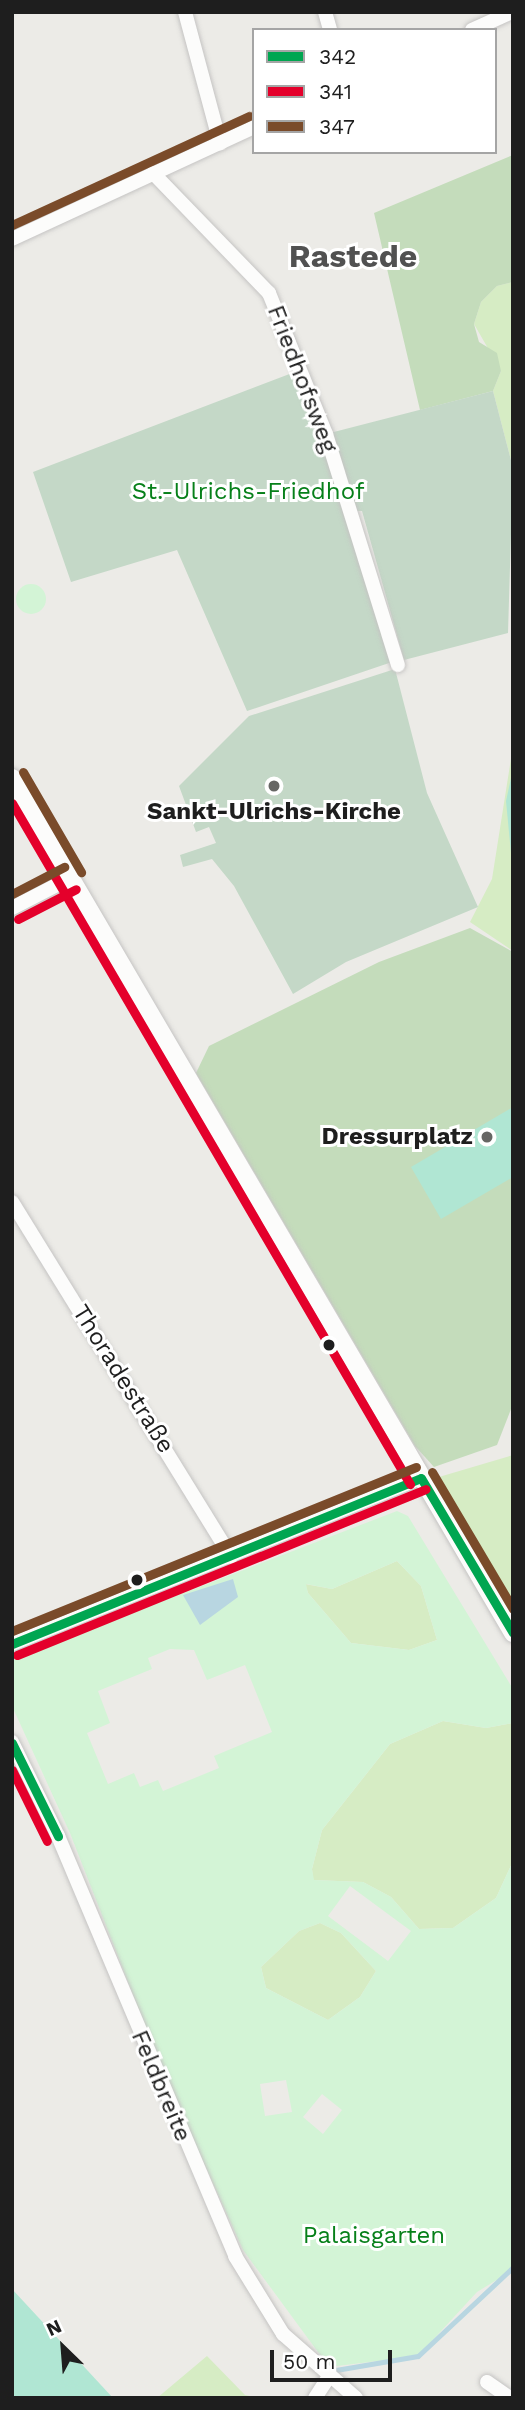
<!DOCTYPE html>
<meta charset="utf-8">
<style>
body{margin:0}
#map{position:relative;width:525px;height:2410px;overflow:hidden;background:#ecebe7;font-family:"Work Sans",sans-serif}
div>[style]{position:absolute}
.grass>*{inset:0;background:#d6ecc4}
.forest>*{inset:0;background:#c4dcbb}
.cemetery>*{inset:0;background:#c4d8c7}
.park>*{inset:0;background:#d3f4d6}
.round{border-radius:50%}
.pitch>*{inset:0;background:#b0e6d3}
.water>*{inset:0;background:#b8d6e1}
.stream>*{height:5px;margin:-2.5px;padding:0 2.5px;transform-origin:2.5px;border-radius:2.5px;background:#b8d6e1}
.roads{filter:drop-shadow(0 0 2px #c5c4c3) drop-shadow(0 0 2px #c5c4c3)}
.minor>*{height:14px;margin:-7px;padding:0 7px;transform-origin:7px;border-radius:7px;background:#fcfcfb}
.tertiary>*{height:18px;margin:-9px;padding:0 9px;transform-origin:9px;border-radius:9px;background:#fcfcfb}
.bus-1>*{height:9px;margin:-4.5px;padding:0 4.5px;transform-origin:4.5px;border-radius:4.5px;background:#00a651}
.bus-2>*{height:9px;margin:-4.5px;padding:0 4.5px;transform-origin:4.5px;border-radius:4.5px;background:#e4002b}
.bus-3>*{height:9px;margin:-4.5px;padding:0 4.5px;transform-origin:4.5px;border-radius:4.5px;background:#7a4b2a}
.dots>*{width:19px;height:19px;translate:-50% -50%;box-sizing:border-box;border:4px solid #fff;border-radius:50%}
span{translate:-50% -50%;white-space:nowrap;text-align:center;line-height:1.15;-webkit-text-stroke:6px #fff;paint-order:stroke}
.street-label{font-size:24px;color:#1e1e1e}
.park-label{font-size:24px;color:#07801a}
.poi-label{font-size:24px;color:#1e1e1e;font-weight:700}
.right{translate:-100% -50%;text-align:right}
.district-label{font-size:32px;color:#515151;font-weight:700}
.frame{position:absolute;inset:0;border:14px solid #1e1e1e;pointer-events:none}
.legend{position:absolute;left:252px;top:28px;width:245px;height:126px;box-sizing:border-box;background:#fff;border:2px solid #a5a5a5;margin:0;padding:9px 12px;list-style:none;font-size:21px;color:#1e1e1e}
.legend li{display:flex;align-items:center;gap:14px;height:35px}
.legend b{width:35px;border:2px solid #a5a5a5}
.north{position:absolute;left:28px;top:2312px;width:70px;height:70px;-webkit-text-stroke:5px #fff;paint-order:stroke;rotate:335deg;font-size:19px;font-weight:700;line-height:28px;text-align:center;color:#1e1e1e}
.north::after{content:'';display:block;margin:auto;width:24px;height:32px;background:#1e1e1e;clip-path:polygon(50% 0,100% 100%,50% 72%,0 100%)}
.scale{position:absolute;left:270px;top:2350px;width:122px;height:32px;box-sizing:border-box;border:4px solid #1e1e1e;border-top:0;padding-left:9px;font-size:21px;line-height:24px;white-space:nowrap;color:#1e1e1e;-webkit-text-stroke:5px #fff;paint-order:stroke}
</style>
<div id="map">
<div class="grass">
<div style="clip-path:polygon(513px 282px,513px 468px,493px 391px,501px 371px,474px 324px,481px 302px,497px 286px)"></div>
<div style="clip-path:polygon(513px 746px,513px 951px,470px 922px,492px 879px)"></div>
<div style="clip-path:polygon(513px 1455px,513px 1602px,439px 1477px)"></div>
<div style="clip-path:polygon(397px 1561px,421px 1586px,437px 1640px,409px 1650px,351px 1643px,308px 1593px,305px 1584px,332px 1589px)"></div>
<div style="clip-path:polygon(443px 1721px,486px 1728px,513px 1723px,513px 1861px,496px 1898px,453px 1928px,419px 1929px,391px 1897px,363px 1882px,313px 1880px,312px 1869px,322px 1830px,390px 1744px)"></div>
<div style="clip-path:polygon(320px 1923px,341px 1933px,376px 1971px,360px 1997px,328px 2020px,266px 1988px,261px 1967px,299px 1931px)"></div>
<div style="clip-path:polygon(207px 2356px,245px 2395px,259px 2398px,157px 2398px)"></div>
</div>
<div class="forest">
<div style="clip-path:polygon(513px 155px,513px 282px,497px 286px,481px 302px,474px 324px,479px 342px,497px 353px,501px 371px,493px 391px,420px 410px,374px 213px)"></div>
<div style="clip-path:polygon(470px 928px,513px 952px,513px 1404px,497px 1445px,434px 1467px,415px 1446px,196px 1073px,209px 1046px,379px 962px)"></div>
</div>
<div class="cemetery">
<div style="clip-path:polygon(300px 370px,326px 434px,493px 391px,513px 468px,508px 633px,404px 660px,362px 511px,349px 511px,392px 662px,247px 711px,177px 550px,71px 582px,33px 472px)"></div>
<div style="clip-path:polygon(395px 669px,427px 793px,478px 907px,346px 962px,293px 994px,234px 886px,212px 859px,183px 867px,180px 855px,216px 843px,209px 827px,196px 832px,179px 786px,249px 716px)"></div>
</div>
<div class="park">
<div class="round" style="left:16px;top:584px;width:30px;height:30px"></div>
<div style="clip-path:polygon(evenodd,397px 1511px,408px 1516px,513px 1689px,513px 1723px,486px 1728px,443px 1721px,390px 1744px,322px 1830px,312px 1869px,314px 1880px,363px 1882px,391px 1897px,419px 1929px,453px 1928px,496px 1898px,513px 1861px,513px 2270px,477px 2292px,418px 2356px,329px 2367px,243px 2250px,163px 2072px,70px 1833px,12px 1706px,12px 1659px,397px 1511px,397px 1561px,421px 1586px,437px 1640px,409px 1650px,351px 1643px,308px 1593px,306px 1584px,332px 1589px,397px 1561px,397px 1511px,170px 1649px,194px 1650px,207px 1680px,245px 1665px,272px 1732px,214px 1756px,219px 1768px,163px 1791px,158px 1780px,140px 1787px,134px 1773px,108px 1784px,87px 1733px,110px 1723px,98px 1691px,152px 1669px,148px 1658px,170px 1649px,397px 1511px,350px 1886px,411px 1931px,388px 1961px,328px 1916px,350px 1886px,397px 1511px,320px 1923px,341px 1933px,376px 1971px,360px 1997px,328px 2020px,266px 1988px,261px 1967px,299px 1931px,320px 1923px,397px 1511px,286px 2080px,292px 2112px,265px 2116px,260px 2084px,286px 2080px,397px 1511px,322px 2094px,342px 2110px,323px 2134px,303px 2117px,322px 2094px)"></div>
</div>
<div class="pitch">
<div style="clip-path:polygon(513px 769px,513px 874px,506px 801px)"></div>
<div style="clip-path:polygon(513px 1107px,513px 1177px,441px 1219px,411px 1167px)"></div>
<div style="clip-path:polygon(12px 2289px,113px 2398px,12px 2398px)"></div>
</div>
<div class="water">
<div style="clip-path:polygon(233px 1579px,238px 1597px,200px 1625px,183px 1595px)"></div>
</div>
<div class="stream">
<div style="left:330px;top:2371px;width:89px;rotate:-9.7deg"></div>
<div style="left:418px;top:2356px;width:130px;rotate:-43.1deg"></div>
</div>
<div class="roads">
<div class="minor">
<div style="left:185px;top:12px;width:136px;rotate:75deg"></div>
<div style="left:325px;top:12px;width:19px;rotate:74deg"></div>
<div style="left:472px;top:30px;width:44px;rotate:-24.2deg"></div>
<div style="left:153px;top:173px;width:167px;rotate:46deg"></div>
<div style="left:269px;top:293px;width:152px;rotate:68deg"></div>
<div style="left:326px;top:434px;width:242px;rotate:72.7deg"></div>
<div style="left:12px;top:239px;width:267px;rotate:-24.8deg"></div>
<div style="left:12px;top:908px;width:65px;rotate:-27.3deg"></div>
<div style="left:12px;top:1202px;width:417px;rotate:58.3deg"></div>
<div style="left:12px;top:1644px;width:441px;rotate:-22.1deg"></div>
<div style="left:12px;top:1742px;width:105px;rotate:63.9deg"></div>
<div style="left:58px;top:1836px;width:456px;rotate:67.1deg"></div>
<div style="left:235px;top:2256px;width:92px;rotate:58.4deg"></div>
<div style="left:283px;top:2334px;width:97px;rotate:41.2deg"></div>
<div style="left:487px;top:2382px;width:28px;rotate:35deg"></div>
<div style="left:315px;top:2398px;width:24px;rotate:-57deg"></div>
</div>
<div class="tertiary">
<div style="left:12px;top:778px;width:991px;rotate:59.63deg"></div>
</div>
</div>
<div class="bus-1">
<div style="left:421px;top:1478px;width:180px;rotate:59.3deg"></div>
<div style="left:12px;top:1644px;width:441px;rotate:-22.1deg"></div>
<div style="left:12px;top:1743px;width:104px;rotate:63.7deg"></div>
</div>
<div class="bus-2">
<div style="left:12px;top:803px;width:789px;rotate:59.7deg"></div>
<div style="left:18px;top:919px;width:65px;rotate:-27.3deg"></div>
<div style="left:17px;top:1655px;width:441px;rotate:-22.1deg"></div>
<div style="left:12px;top:1770px;width:79px;rotate:63.8deg"></div>
</div>
<div class="bus-3">
<div style="left:12px;top:225px;width:261px;rotate:-24.7deg"></div>
<div style="left:23px;top:772px;width:116px;rotate:59.9deg"></div>
<div style="left:12px;top:894px;width:59px;rotate:-27.4deg"></div>
<div style="left:432px;top:1472px;width:159px;rotate:59.4deg"></div>
<div style="left:12px;top:1631px;width:436px;rotate:-22.1deg"></div>
</div>
<div class="dots">
<div style="left:274px;top:786px;background:#666664"></div>
<div style="left:487px;top:1137px;background:#666664"></div>
<div style="left:329px;top:1345px;background:#1e1e1e"></div>
<div style="left:137px;top:1580px;background:#1e1e1e"></div>
</div>
<div class="street-label">
<span style="left:302px;top:379px;rotate:69deg">Friedhofsweg</span>
<span style="left:123px;top:1379px;rotate:58deg">Thoradestraße</span>
<span style="left:161px;top:2086px;rotate:67deg">Feldbreite</span>
</div>
<div class="park-label">
<span style="left:248px;top:492px">St.-Ulrichs-Friedhof</span>
<span style="left:374px;top:2236px">Palaisgarten</span>
</div>
<div class="poi-label">
<span style="left:274px;top:812px">Sankt-Ulrichs-Kirche</span>
<span class="right" style="left:473px;top:1137px">Dressurplatz</span>
</div>
<div class="district-label">
<span style="left:353px;top:256px">Rastede</span>
</div>
<div class="frame"></div>
<ul class="legend">
<li><b style="height:9px;background:#00a651"></b>342</li>
<li><b style="height:9px;background:#e4002b"></b>341</li>
<li><b style="height:9px;background:#7a4b2a"></b>347</li>
</ul>
<div class="north">N</div>
<div class="scale">50 m</div>
</div>
